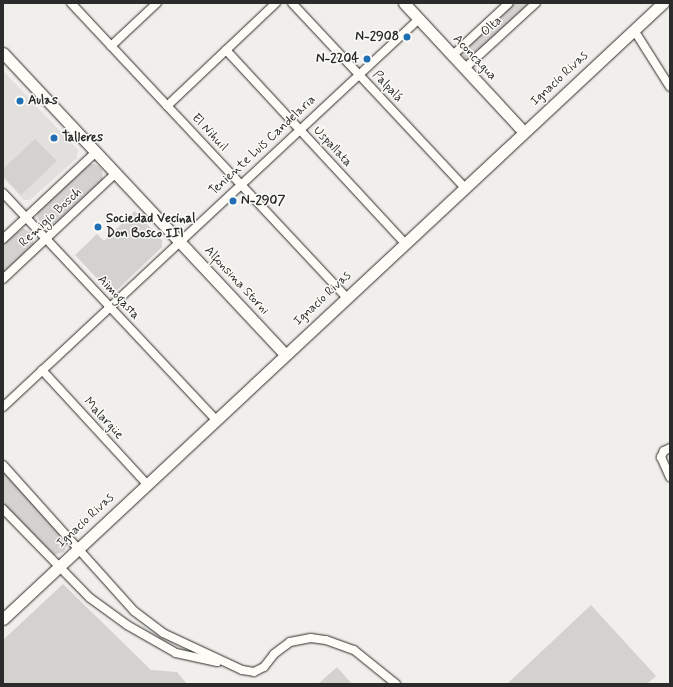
<!DOCTYPE html>
<meta charset="utf-8">
<style>
body{margin:0}
#map{position:relative;width:673px;height:687px;overflow:hidden;background:#f0efeb;font-family:Mynerve,sans-serif}
div>[style]{position:absolute}
.built>*{inset:0;background:#e1e0dc}
.green>*{inset:0;background:#d3d2cf}
.roads{filter:drop-shadow(0 0 1px #2b2b2b) drop-shadow(0 0 1px #2b2b2b)}
.street>*{height:8px;margin:-4px;padding:0 4px;transform-origin:4px;border-radius:4px;background:#fdfcf7}
.secondary>*{height:11px;margin:-5.5px;padding:0 5.5px;transform-origin:5.5px;border-radius:5.5px;background:#fdfcf7}
.dots>*{width:11px;height:11px;translate:-50% -50%;box-sizing:border-box;border:2px solid #fdfcf7;border-radius:50%}
span{translate:-50% -50%;white-space:nowrap;text-align:center;line-height:1.15;-webkit-text-stroke:3px #fdfcf7;paint-order:stroke}
.street-label{font-size:13px;color:#2b2b2b}
.poi-label{font-size:13px;color:#2b2b2b;font-weight:700}
.right{translate:-100% -50%;text-align:right}
.left{translate:0 -50%;text-align:left}
.frame{position:absolute;inset:0;border:4px solid #2b2b2b;pointer-events:none}
</style>
<div id="map">
<div class="built">
<div style="clip-path:polygon(3px 71px,78px 150px,77px 158px,30px 200px,24px 200px,3px 178px)"></div>
</div>
<div class="green">
<div style="clip-path:polygon(514px 3px,532px 3px,468px 60px,465px 59px,462px 53px,464px 50px)"></div>
<div style="clip-path:polygon(35px 139px,57px 161px,21px 195px,3px 176px,3px 169px)"></div>
<div style="clip-path:polygon(87px 164px,95px 164px,102px 169px,103px 181px,54px 226px,43px 226px,37px 217px,39px 209px)"></div>
<div style="clip-path:polygon(135px 211px,162px 240px,162px 247px,116px 291px,109px 291px,75px 255px,97px 234px,104px 241px)"></div>
<div style="clip-path:polygon(23px 228px,33px 234px,34px 246px,3px 276px,3px 243px)"></div>
<div style="clip-path:polygon(3px 470px,68px 542px,64px 552px,54px 555px,47px 552px,3px 504px)"></div>
<div style="clip-path:polygon(63px 584px,151px 670px,177px 672px,187px 684px,3px 684px,3px 640px)"></div>
<div style="clip-path:polygon(591px 605px,656px 676px,647px 684px,507px 684px)"></div>
<div style="clip-path:polygon(337px 667px,352px 684px,318px 684px)"></div>
</div>
<div class="roads">
<div class="street">
<div style="left:71px;top:3px;width:403px;rotate:46.9deg"></div>
<div style="left:292px;top:3px;width:252px;rotate:46.9deg"></div>
<div style="left:634px;top:30px;width:67px;rotate:57.7deg"></div>
<div style="left:111px;top:46px;width:63px;rotate:-43.1deg"></div>
<div style="left:226px;top:50px;width:263px;rotate:47.2deg"></div>
<div style="left:453px;top:55px;width:76px;rotate:-42.9deg"></div>
<div style="left:465px;top:68px;width:96px;rotate:-42.5deg"></div>
<div style="left:167px;top:106px;width:150px;rotate:-43.4deg"></div>
<div style="left:3px;top:193px;width:310px;rotate:46.8deg"></div>
<div style="left:3px;top:239px;width:127px;rotate:-43.1deg"></div>
<div style="left:3px;top:279px;width:155px;rotate:-43.2deg"></div>
<div style="left:42px;top:370px;width:155px;rotate:47.4deg"></div>
<div style="left:3px;top:407px;width:569px;rotate:-43.01deg"></div>
<div style="left:670px;top:448px;width:7px;rotate:153deg"></div>
<div style="left:664px;top:451px;width:7px;rotate:117deg"></div>
<div style="left:661px;top:457px;width:22px;rotate:66deg"></div>
<div style="left:3px;top:465px;width:196px;rotate:48.1deg"></div>
<div style="left:134px;top:611px;width:36px;rotate:37deg"></div>
<div style="left:163px;top:633px;width:87px;rotate:25.1deg"></div>
<div style="left:242px;top:670px;width:12px;rotate:9deg"></div>
<div style="left:254px;top:672px;width:11px;rotate:-27deg"></div>
<div style="left:264px;top:667px;width:16px;rotate:-52deg"></div>
<div style="left:274px;top:654px;width:20px;rotate:-37deg"></div>
<div style="left:290px;top:642px;width:21px;rotate:-11deg"></div>
<div style="left:311px;top:638px;width:15px;rotate:8deg"></div>
<div style="left:326px;top:640px;width:30px;rotate:20deg"></div>
<div style="left:354px;top:650px;width:54px;rotate:39deg"></div>
<div style="left:3px;top:509px;width:124px;rotate:45.7deg"></div>
<div style="left:90px;top:598px;width:46px;rotate:36.1deg"></div>
<div style="left:127px;top:625px;width:56px;rotate:29.7deg"></div>
<div style="left:176px;top:653px;width:42px;rotate:12.4deg"></div>
</div>
<div class="secondary">
<div style="left:404px;top:3px;width:176px;rotate:47.1deg"></div>
<div style="left:3px;top:53px;width:412px;rotate:46.9deg"></div>
<div style="left:3px;top:619px;width:903px;rotate:-43.03deg"></div>
</div>
</div>
<div class="dots">
<div style="left:407px;top:37px;background:#1f6fb2"></div>
<div style="left:367px;top:59px;background:#1f6fb2"></div>
<div style="left:20px;top:101px;background:#1f6fb2"></div>
<div style="left:54px;top:138px;background:#1f6fb2"></div>
<div style="left:233px;top:201px;background:#1f6fb2"></div>
<div style="left:98px;top:227px;background:#1f6fb2"></div>
</div>
<div class="street-label">
<span style="left:492px;top:27px;rotate:-42deg">Olta</span>
<span style="left:474px;top:58px;rotate:47deg">Aconcagua</span>
<span style="left:560px;top:79px;rotate:-43deg">Ignacio Rivas</span>
<span style="left:387px;top:87px;rotate:47deg">Palpalá</span>
<span style="left:209px;top:133px;rotate:47deg">El Nihuil</span>
<span style="left:263px;top:146px;rotate:-43deg">Teniente Luis Candelaria</span>
<span style="left:332px;top:147px;rotate:47deg">Uspallata</span>
<span style="left:51px;top:218px;rotate:-43deg">Remigio Bosch</span>
<span style="left:236px;top:281px;rotate:47deg">Alfonsina Storni</span>
<span style="left:118px;top:298px;rotate:47deg">Aimogasta</span>
<span style="left:323px;top:299px;rotate:-43deg">Ignacio Rivas</span>
<span style="left:103px;top:419px;rotate:47deg">Malargüe</span>
<span style="left:86px;top:521px;rotate:-43deg">Ignacio Rivas</span>
</div>
<div class="poi-label">
<span class="right" style="left:399px;top:37px">N-2908</span>
<span class="right" style="left:359px;top:59px">N-2204</span>
<span class="left" style="left:28px;top:101px">Aulas</span>
<span class="left" style="left:62px;top:138px">Talleres</span>
<span class="left" style="left:241px;top:201px">N-2907</span>
<span class="left" style="left:106px;top:227px">Sociedad Vecinal<br>Don Bosco III</span>
</div>
<div class="frame"></div>
</div>
